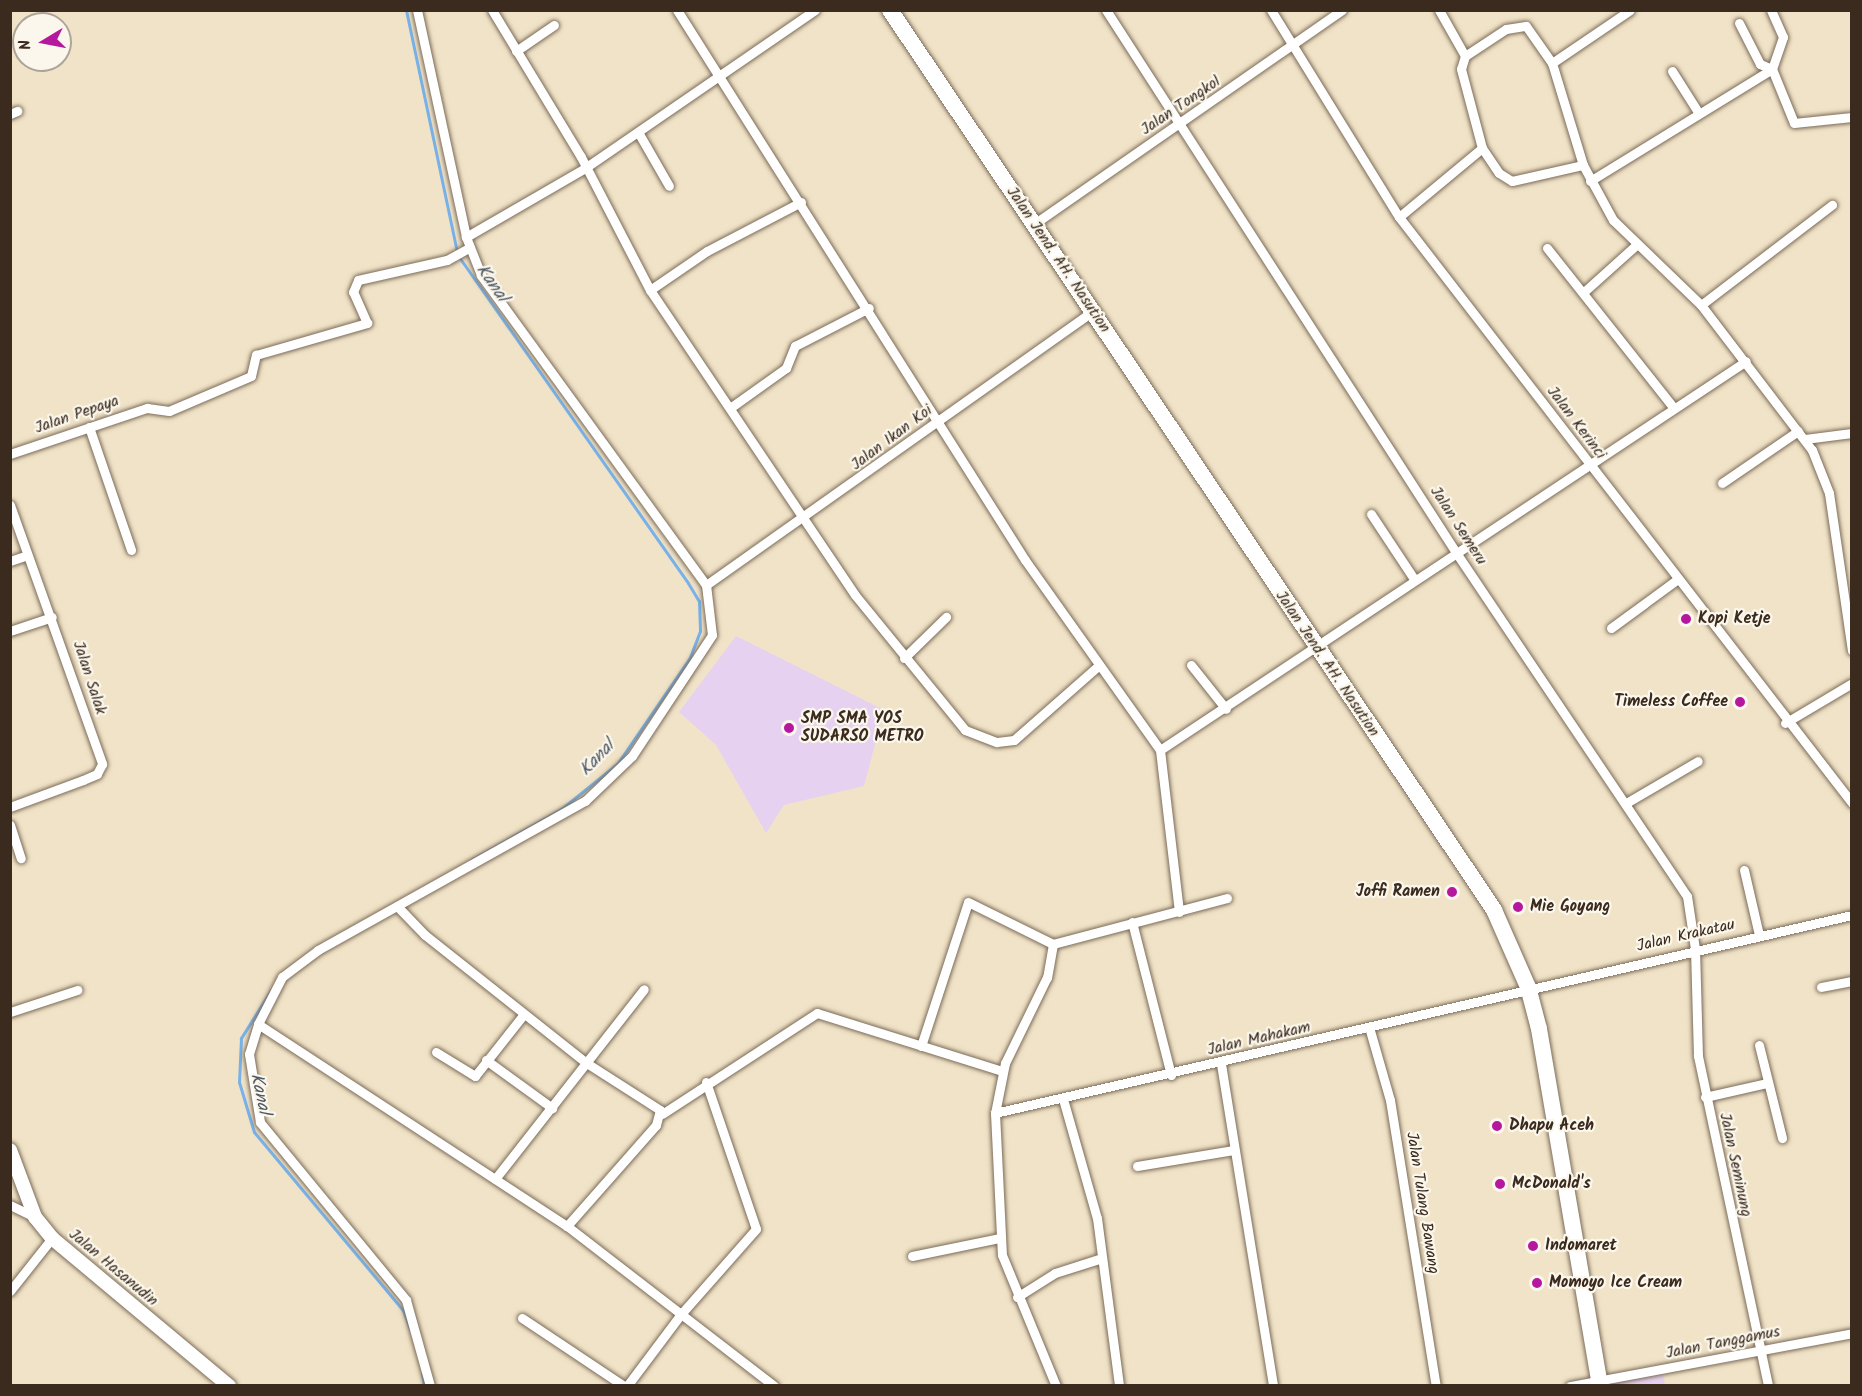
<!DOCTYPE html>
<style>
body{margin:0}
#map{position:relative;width:1862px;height:1396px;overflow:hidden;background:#f1e3c7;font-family:Kalam,sans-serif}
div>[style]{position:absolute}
.built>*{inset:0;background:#e6d2f0}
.stream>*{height:3px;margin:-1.5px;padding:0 1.5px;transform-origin:1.5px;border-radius:1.5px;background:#78b2e9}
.roads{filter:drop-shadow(0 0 2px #7b6b59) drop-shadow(0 0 2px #7b6b59)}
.minor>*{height:9px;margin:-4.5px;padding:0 4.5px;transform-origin:4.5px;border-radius:4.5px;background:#fff}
.secondary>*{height:14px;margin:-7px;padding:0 7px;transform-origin:7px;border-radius:7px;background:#fff}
.trunk>*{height:16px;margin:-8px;padding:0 8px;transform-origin:8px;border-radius:8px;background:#fff}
.dots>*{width:16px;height:16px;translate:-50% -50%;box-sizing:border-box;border:3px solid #fbf7ec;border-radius:50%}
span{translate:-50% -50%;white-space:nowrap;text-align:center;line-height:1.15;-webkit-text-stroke:4.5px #fbf7ec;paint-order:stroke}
.street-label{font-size:16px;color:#3b2a1e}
.poi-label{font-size:16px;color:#3b2a1e;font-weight:700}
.left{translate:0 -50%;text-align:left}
.right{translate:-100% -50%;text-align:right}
.water-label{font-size:18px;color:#505a65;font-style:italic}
.frame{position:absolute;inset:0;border:12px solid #3b2a1e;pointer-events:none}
.north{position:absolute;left:12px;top:12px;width:60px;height:60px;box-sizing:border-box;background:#fbf7ec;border:2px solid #aea59a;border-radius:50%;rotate:260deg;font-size:16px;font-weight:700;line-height:24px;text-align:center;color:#3b2a1e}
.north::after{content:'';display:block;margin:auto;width:21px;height:27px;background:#b5179e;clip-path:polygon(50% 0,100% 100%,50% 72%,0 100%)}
</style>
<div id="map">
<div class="built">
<div style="clip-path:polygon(736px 636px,884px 710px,864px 786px,784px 805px,766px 833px,716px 745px,679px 712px)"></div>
<div style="clip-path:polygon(1663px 1373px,1665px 1385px,1613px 1385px,1613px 1382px)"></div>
</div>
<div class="stream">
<div style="left:406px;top:10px;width:246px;rotate:78.1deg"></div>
<div style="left:459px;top:257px;width:398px;rotate:54.9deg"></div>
<div style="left:688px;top:583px;width:21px;rotate:59deg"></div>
<div style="left:699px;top:601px;width:30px;rotate:88deg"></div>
<div style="left:700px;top:631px;width:30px;rotate:111deg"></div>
<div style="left:689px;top:659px;width:127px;rotate:124.4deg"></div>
<div style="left:617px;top:764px;width:72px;rotate:141.2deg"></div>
<div style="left:561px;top:809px;width:103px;rotate:150.5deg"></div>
<div style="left:271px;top:990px;width:57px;rotate:122deg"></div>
<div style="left:241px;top:1038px;width:44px;rotate:92.6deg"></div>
<div style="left:239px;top:1082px;width:52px;rotate:73.3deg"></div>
<div style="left:254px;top:1132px;width:232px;rotate:50.1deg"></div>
<div style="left:403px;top:1310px;width:20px;rotate:70deg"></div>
<div style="left:422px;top:1373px;width:13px;rotate:81deg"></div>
</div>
<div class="roads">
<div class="minor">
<div style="left:417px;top:10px;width:232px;rotate:77.8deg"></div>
<div style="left:466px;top:237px;width:138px;rotate:-30.1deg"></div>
<div style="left:585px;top:168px;width:279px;rotate:-34.5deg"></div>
<div style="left:492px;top:10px;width:172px;rotate:58.8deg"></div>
<div style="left:581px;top:157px;width:150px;rotate:62.6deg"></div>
<div style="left:650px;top:290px;width:367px;rotate:56.1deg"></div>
<div style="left:855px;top:595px;width:174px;rotate:50.8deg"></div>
<div style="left:965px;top:730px;width:34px;rotate:21deg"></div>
<div style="left:997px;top:742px;width:17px;rotate:-7deg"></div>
<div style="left:1014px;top:740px;width:113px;rotate:-41.4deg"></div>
<div style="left:677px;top:10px;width:651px;rotate:57.68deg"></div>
<div style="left:1025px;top:560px;width:233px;rotate:54.6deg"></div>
<div style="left:1160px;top:750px;width:163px;rotate:83.3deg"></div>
<div style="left:1106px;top:10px;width:647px;rotate:57.17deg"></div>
<div style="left:1457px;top:554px;width:412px;rotate:56.1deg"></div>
<div style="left:1687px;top:896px;width:54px;rotate:81.4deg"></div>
<div style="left:1695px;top:949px;width:107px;rotate:88.4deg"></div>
<div style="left:1698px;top:1056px;width:337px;rotate:78deg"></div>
<div style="left:1271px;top:10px;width:243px;rotate:58.3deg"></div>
<div style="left:1399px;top:217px;width:741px;rotate:52.29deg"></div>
<div style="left:1439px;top:10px;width:53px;rotate:60.5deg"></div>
<div style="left:1465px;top:56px;width:49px;rotate:-33.4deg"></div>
<div style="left:1506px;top:29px;width:20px;rotate:-9deg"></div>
<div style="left:1526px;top:26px;width:45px;rotate:54.9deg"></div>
<div style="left:1552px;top:63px;width:107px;rotate:73.1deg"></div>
<div style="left:1583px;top:165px;width:63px;rotate:61.4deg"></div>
<div style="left:1613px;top:220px;width:122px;rotate:44deg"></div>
<div style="left:1701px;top:305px;width:183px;rotate:52.6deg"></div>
<div style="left:1812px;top:450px;width:46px;rotate:68.4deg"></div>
<div style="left:1829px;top:493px;width:159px;rotate:81.7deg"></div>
<div style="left:1739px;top:23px;width:46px;rotate:62.9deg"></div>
<div style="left:1760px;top:64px;width:13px;rotate:23deg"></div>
<div style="left:1772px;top:69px;width:58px;rotate:67.8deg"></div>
<div style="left:1794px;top:123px;width:58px;rotate:-5.9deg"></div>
<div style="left:516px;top:51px;width:46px;rotate:-34.4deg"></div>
<div style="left:1552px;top:63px;width:94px;rotate:-34.2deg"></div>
<div style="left:1672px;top:71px;width:49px;rotate:57.6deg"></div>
<div style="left:10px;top:114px;width:8px;rotate:-23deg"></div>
<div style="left:638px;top:132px;width:62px;rotate:60.1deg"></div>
<div style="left:1482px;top:148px;width:30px;rotate:56deg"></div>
<div style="left:1499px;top:173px;width:15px;rotate:32deg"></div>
<div style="left:1512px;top:181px;width:73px;rotate:-12.7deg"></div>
<div style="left:1590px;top:181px;width:214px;rotate:-31.6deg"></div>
<div style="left:1772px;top:69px;width:34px;rotate:-71deg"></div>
<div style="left:1783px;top:37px;width:30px;rotate:-114deg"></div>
<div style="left:1399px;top:217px;width:108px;rotate:-39.7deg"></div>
<div style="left:1482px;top:148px;width:82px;rotate:-104.9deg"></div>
<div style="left:1461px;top:69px;width:14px;rotate:-73deg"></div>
<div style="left:1034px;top:224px;width:375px;rotate:-34.8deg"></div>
<div style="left:1547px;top:248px;width:203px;rotate:51.6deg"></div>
<div style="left:650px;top:290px;width:69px;rotate:-34.4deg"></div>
<div style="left:707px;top:251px;width:106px;rotate:-27.5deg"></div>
<div style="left:1586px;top:290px;width:66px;rotate:-41.9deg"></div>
<div style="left:1701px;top:305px;width:165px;rotate:-37.4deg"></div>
<div style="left:730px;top:408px;width:69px;rotate:-35.5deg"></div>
<div style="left:786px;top:368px;width:24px;rotate:-68deg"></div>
<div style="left:795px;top:346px;width:83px;rotate:-27.2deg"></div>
<div style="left:89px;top:427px;width:130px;rotate:71.1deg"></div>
<div style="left:1805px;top:439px;width:47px;rotate:-7.3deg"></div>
<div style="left:10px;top:454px;width:145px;rotate:-18.6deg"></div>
<div style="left:147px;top:408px;width:22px;rotate:8deg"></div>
<div style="left:169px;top:411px;width:89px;rotate:-23.1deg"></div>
<div style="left:251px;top:376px;width:22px;rotate:-77deg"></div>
<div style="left:256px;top:355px;width:116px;rotate:-16.1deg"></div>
<div style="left:367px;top:323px;width:34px;rotate:-114deg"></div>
<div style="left:353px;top:292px;width:13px;rotate:-67deg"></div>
<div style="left:358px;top:280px;width:91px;rotate:-12.7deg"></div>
<div style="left:447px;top:260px;width:25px;rotate:-29deg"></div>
<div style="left:1722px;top:483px;width:92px;rotate:-34.4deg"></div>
<div style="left:10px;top:505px;width:275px;rotate:70.4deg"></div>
<div style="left:102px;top:764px;width:11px;rotate:117deg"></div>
<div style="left:97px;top:774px;width:15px;rotate:157deg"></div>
<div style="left:83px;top:780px;width:78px;rotate:159.7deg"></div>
<div style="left:1371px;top:514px;width:78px;rotate:56.5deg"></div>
<div style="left:10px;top:561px;width:18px;rotate:-19deg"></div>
<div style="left:706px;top:585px;width:474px;rotate:-35.3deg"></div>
<div style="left:1611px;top:628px;width:83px;rotate:-36.2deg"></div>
<div style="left:10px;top:631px;width:44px;rotate:-18.4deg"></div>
<div style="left:904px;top:658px;width:59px;rotate:-44.3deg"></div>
<div style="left:1191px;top:665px;width:56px;rotate:51.5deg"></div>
<div style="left:1785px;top:723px;width:78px;rotate:-30.8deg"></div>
<div style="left:1160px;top:750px;width:703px;rotate:-33.58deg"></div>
<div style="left:1626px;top:803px;width:83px;rotate:-30.3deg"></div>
<div style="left:10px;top:825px;width:35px;rotate:72deg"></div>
<div style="left:1744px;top:870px;width:67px;rotate:77deg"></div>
<div style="left:397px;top:906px;width:40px;rotate:46deg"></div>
<div style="left:425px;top:935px;width:204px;rotate:38.4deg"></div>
<div style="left:585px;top:1062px;width:89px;rotate:32.6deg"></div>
<div style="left:660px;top:1110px;width:16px;rotate:105deg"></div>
<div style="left:656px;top:1125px;width:135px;rotate:131.4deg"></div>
<div style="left:1132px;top:922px;width:158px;rotate:75.7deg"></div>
<div style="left:1053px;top:944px;width:34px;rotate:100deg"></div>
<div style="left:1047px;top:977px;width:96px;rotate:116deg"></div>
<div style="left:1005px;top:1063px;width:51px;rotate:101.3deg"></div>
<div style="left:995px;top:1113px;width:142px;rotate:87.2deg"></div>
<div style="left:1002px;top:1255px;width:142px;rotate:67.6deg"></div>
<div style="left:1821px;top:987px;width:32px;rotate:-11deg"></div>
<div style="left:10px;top:1012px;width:71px;rotate:-18.2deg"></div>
<div style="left:258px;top:1024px;width:369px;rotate:33.2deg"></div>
<div style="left:567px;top:1226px;width:144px;rotate:37.7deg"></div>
<div style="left:681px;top:1314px;width:90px;rotate:126.9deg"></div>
<div style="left:1369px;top:1027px;width:76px;rotate:74deg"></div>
<div style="left:1390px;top:1100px;width:290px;rotate:80.9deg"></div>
<div style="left:1759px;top:1045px;width:96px;rotate:76.1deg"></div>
<div style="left:921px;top:1046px;width:151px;rotate:-71.9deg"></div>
<div style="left:968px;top:902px;width:95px;rotate:26.3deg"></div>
<div style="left:1053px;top:944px;width:180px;rotate:-14.8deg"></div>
<div style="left:436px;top:1052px;width:46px;rotate:31.6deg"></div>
<div style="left:475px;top:1076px;width:79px;rotate:-51.7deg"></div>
<div style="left:486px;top:1060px;width:82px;rotate:36deg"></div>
<div style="left:1221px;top:1064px;width:326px;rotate:80.8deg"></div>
<div style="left:706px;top:1082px;width:155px;rotate:71.2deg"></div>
<div style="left:756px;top:1229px;width:113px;rotate:131.4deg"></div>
<div style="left:681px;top:1314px;width:118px;rotate:37.7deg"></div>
<div style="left:1705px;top:1097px;width:64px;rotate:-12.7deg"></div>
<div style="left:1063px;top:1099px;width:124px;rotate:74.1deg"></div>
<div style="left:1097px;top:1218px;width:169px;rotate:82.5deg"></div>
<div style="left:995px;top:1113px;width:880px;rotate:-13.01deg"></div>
<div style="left:662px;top:1114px;width:185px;rotate:-33.1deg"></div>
<div style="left:817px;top:1013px;width:194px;rotate:17.4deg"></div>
<div style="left:1137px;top:1166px;width:98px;rotate:-9.4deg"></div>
<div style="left:495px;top:1179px;width:241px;rotate:-51.9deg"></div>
<div style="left:10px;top:1205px;width:28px;rotate:26deg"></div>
<div style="left:912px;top:1256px;width:90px;rotate:-11.6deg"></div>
<div style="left:10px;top:1291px;width:68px;rotate:-51.6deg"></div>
<div style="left:1017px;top:1297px;width:45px;rotate:-32.3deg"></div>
<div style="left:1055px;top:1273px;width:49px;rotate:-17.7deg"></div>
<div style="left:522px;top:1318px;width:123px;rotate:33.7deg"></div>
<div style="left:430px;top:1386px;width:89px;rotate:-105.6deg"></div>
<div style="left:406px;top:1300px;width:230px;rotate:-129.4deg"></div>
<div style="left:260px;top:1122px;width:69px;rotate:-99.2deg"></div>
<div style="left:249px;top:1054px;width:31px;rotate:-73deg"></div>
<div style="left:258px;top:1024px;width:53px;rotate:-62.9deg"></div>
<div style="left:282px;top:977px;width:45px;rotate:-36.9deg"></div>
<div style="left:318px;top:950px;width:306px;rotate:-29.2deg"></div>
<div style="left:585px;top:801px;width:65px;rotate:-43.8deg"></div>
<div style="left:632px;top:756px;width:145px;rotate:-56.5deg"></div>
<div style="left:712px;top:635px;width:50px;rotate:-96.8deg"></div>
<div style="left:706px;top:585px;width:383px;rotate:-126deg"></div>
<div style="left:481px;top:275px;width:41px;rotate:-111.5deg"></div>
<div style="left:1570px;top:1386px;width:287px;rotate:-10.6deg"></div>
</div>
<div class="secondary">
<div style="left:10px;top:1150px;width:72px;rotate:69.5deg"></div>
<div style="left:35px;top:1217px;width:27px;rotate:51deg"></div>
<div style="left:52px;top:1238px;width:231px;rotate:39.9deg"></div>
</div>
<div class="trunk">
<div style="left:890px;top:10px;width:1084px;rotate:56.13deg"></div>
<div style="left:1494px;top:910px;width:84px;rotate:66.2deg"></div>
<div style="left:1528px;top:987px;width:43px;rotate:75.3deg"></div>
<div style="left:1539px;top:1029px;width:362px;rotate:80.3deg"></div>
</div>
</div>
<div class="dots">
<div style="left:1686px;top:619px;background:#b5179e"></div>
<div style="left:1740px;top:702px;background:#b5179e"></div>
<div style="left:789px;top:728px;background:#b5179e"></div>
<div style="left:1452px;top:892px;background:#b5179e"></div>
<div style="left:1518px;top:907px;background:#b5179e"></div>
<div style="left:1497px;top:1126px;background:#b5179e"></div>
<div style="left:1500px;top:1184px;background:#b5179e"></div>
<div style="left:1533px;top:1246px;background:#b5179e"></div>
<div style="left:1537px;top:1283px;background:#b5179e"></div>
</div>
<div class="street-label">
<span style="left:1181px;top:106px;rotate:-34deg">Jalan Tongkol</span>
<span style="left:1058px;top:260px;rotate:56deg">Jalan Jend. AH. Nasution</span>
<span style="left:77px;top:415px;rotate:-19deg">Jalan Pepaya</span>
<span style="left:1576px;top:423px;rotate:53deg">Jalan Kerinci</span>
<span style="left:892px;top:438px;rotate:-37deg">Jalan Ikan Koi</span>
<span style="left:1458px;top:526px;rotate:57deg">Jalan Semeru</span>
<span style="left:1327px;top:664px;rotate:56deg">Jalan Jend. AH. Nasution</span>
<span style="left:89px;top:678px;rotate:72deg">Jalan Salak</span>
<span style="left:1686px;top:936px;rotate:-13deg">Jalan Krakatau</span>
<span style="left:1259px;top:1039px;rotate:-13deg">Jalan Mahakam</span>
<span style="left:1735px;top:1165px;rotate:78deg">Jalan Seminung</span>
<span style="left:1422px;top:1203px;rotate:81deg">Jalan Tulang Bawang</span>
<span style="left:113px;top:1268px;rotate:40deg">Jalan Hasanudin</span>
<span style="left:1723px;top:1343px;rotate:-11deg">Jalan Tanggamus</span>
</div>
<div class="poi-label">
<span class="left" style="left:1698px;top:619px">Kopi Ketje</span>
<span class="right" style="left:1728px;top:702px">Timeless Coffee</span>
<span class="left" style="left:801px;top:728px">SMP SMA YOS<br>SUDARSO METRO</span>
<span class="right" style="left:1440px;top:892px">Joffi Ramen</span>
<span class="left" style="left:1530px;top:907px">Mie Goyang</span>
<span class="left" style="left:1509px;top:1126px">Dhapu Aceh</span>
<span class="left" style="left:1512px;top:1184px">McDonald's</span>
<span class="left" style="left:1545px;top:1246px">Indomaret</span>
<span class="left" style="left:1549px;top:1283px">Momoyo Ice Cream</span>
</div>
<div class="water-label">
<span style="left:491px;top:284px;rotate:55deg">Kanal</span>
<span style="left:598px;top:759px;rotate:-46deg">Kanal</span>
<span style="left:259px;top:1094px;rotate:78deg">Kanal</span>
</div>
<div class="frame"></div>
<div class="north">N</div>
</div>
